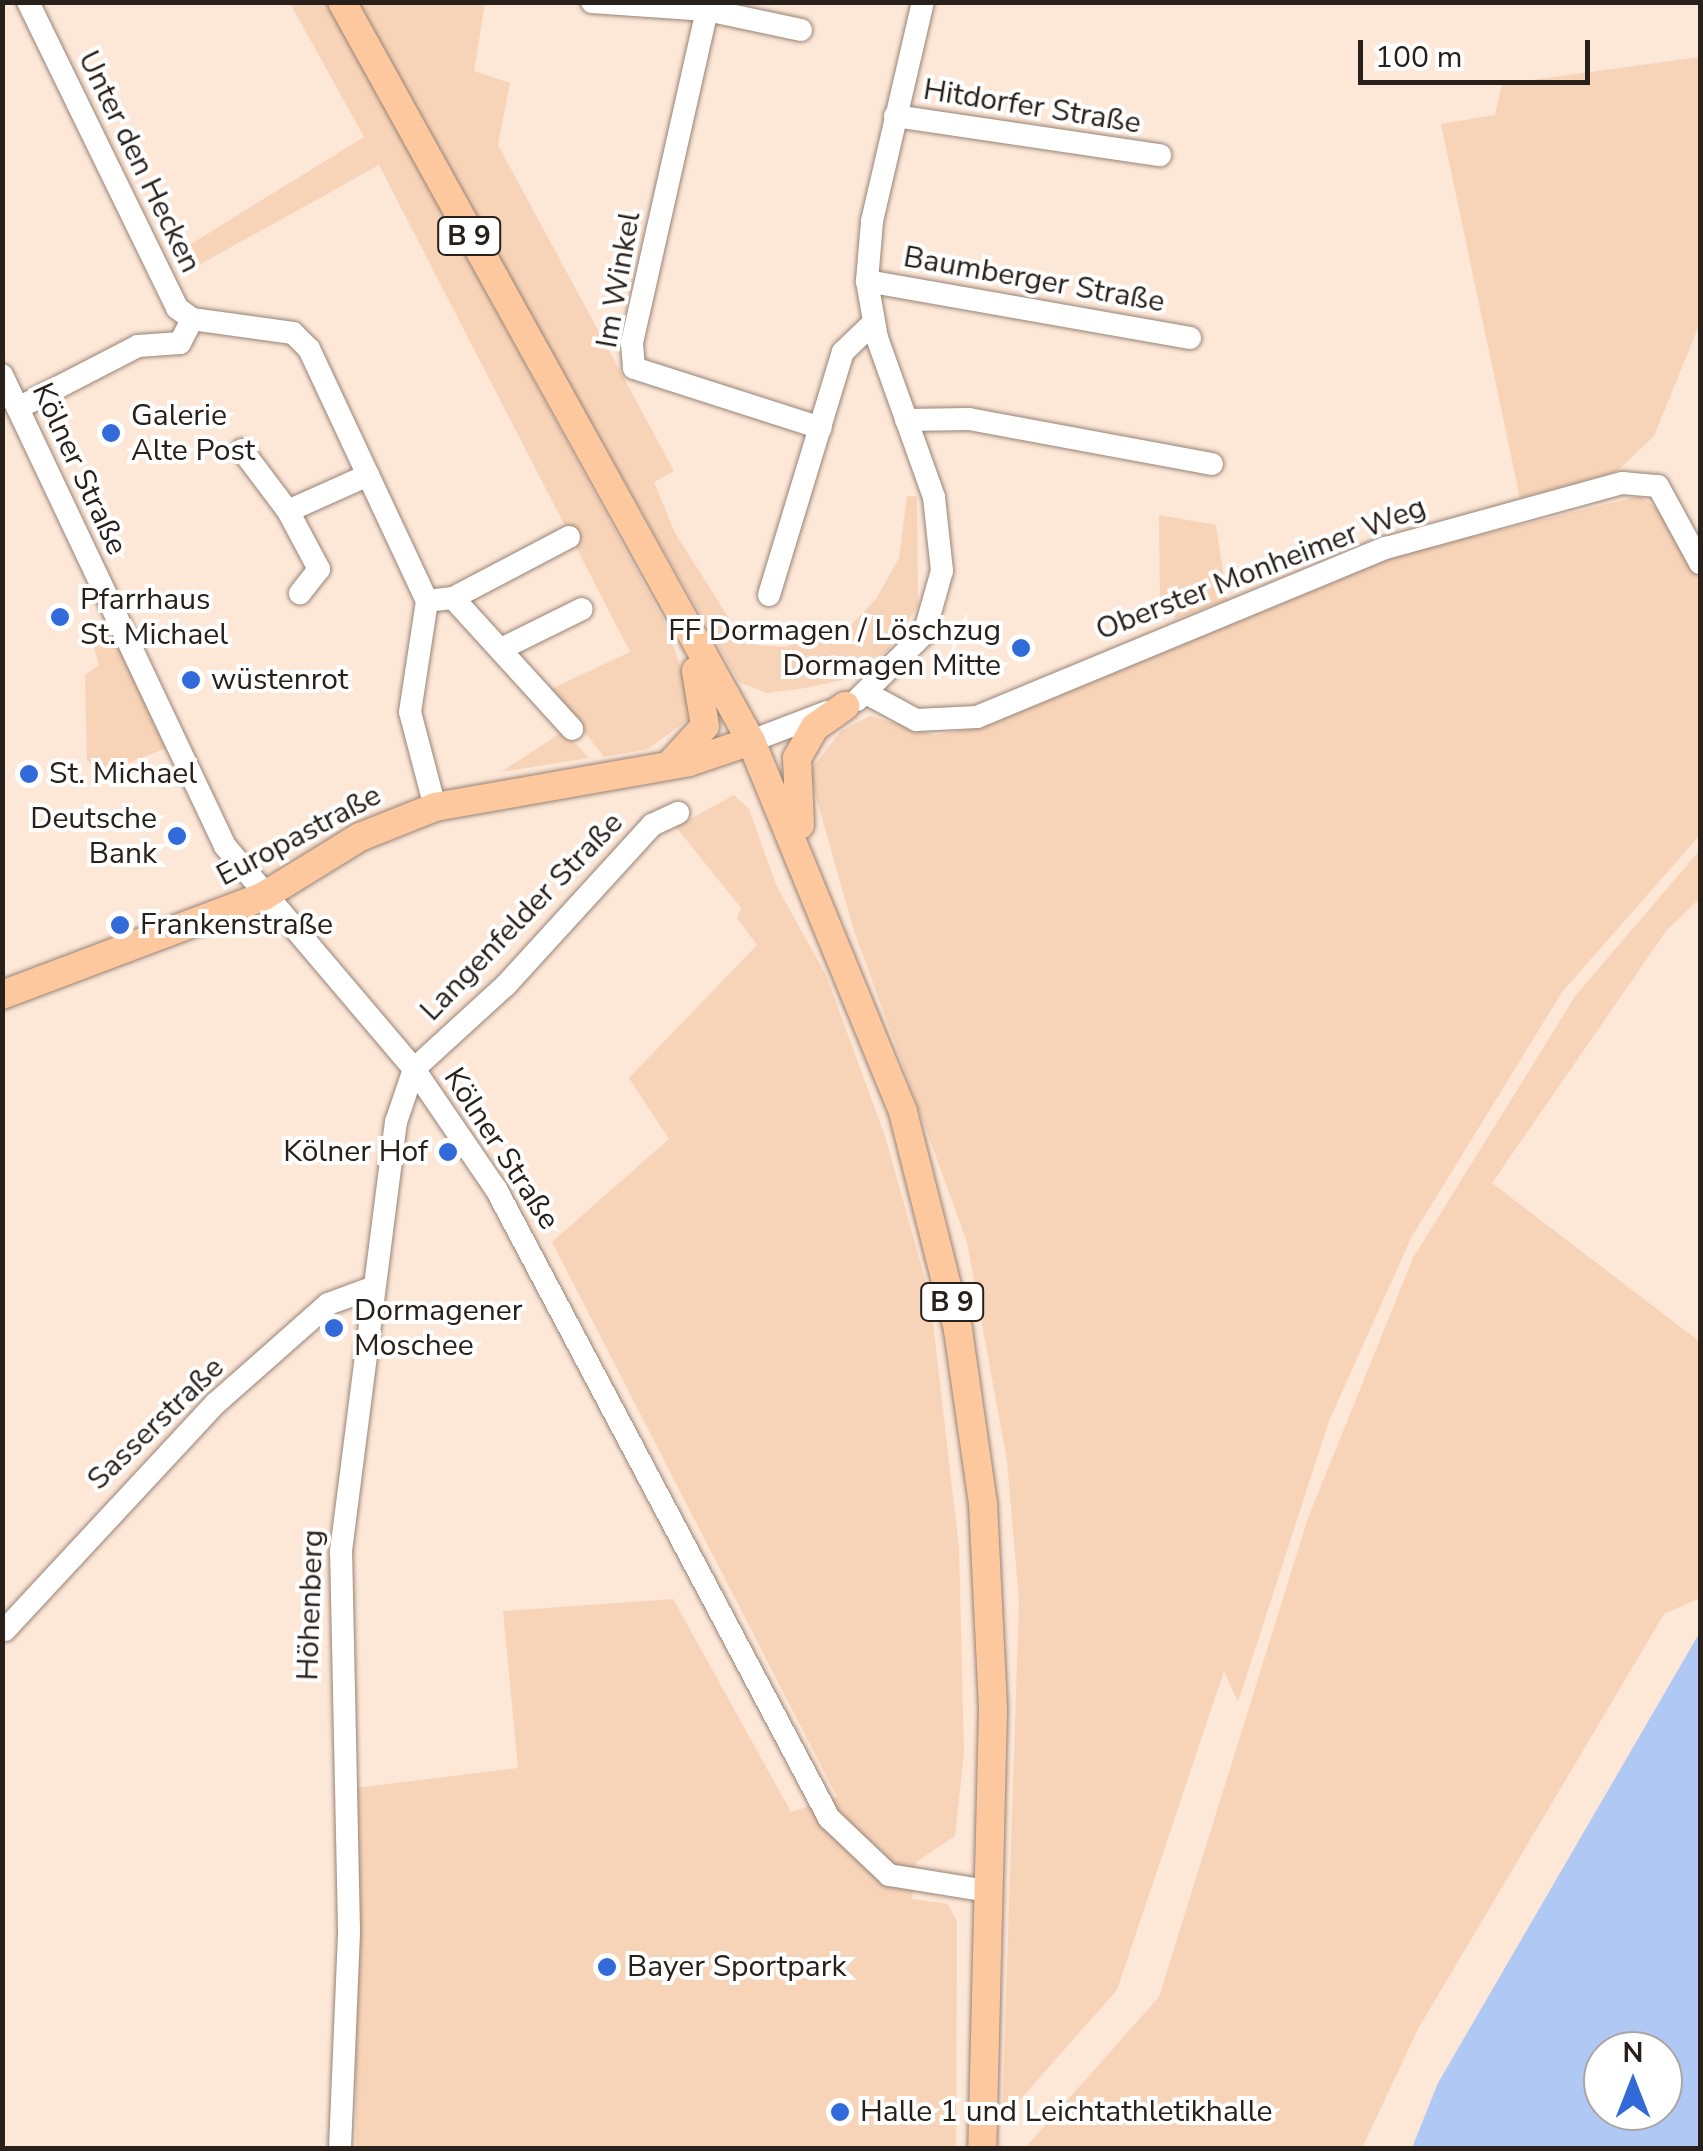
<!DOCTYPE html>
<meta charset="utf-8">
<style>
body{margin:0}
#map{position:relative;width:1703px;height:2151px;overflow:hidden;background:#fde7d7;font-family:"Nunito Sans",sans-serif}
div>[style]{position:absolute}
.green>*{inset:0;background:#f7d3b8}
.water>*{inset:0;background:#afc8f4}
.roads{filter:drop-shadow(0 0 2px #978375) drop-shadow(0 0 2px #978375)}
.minor>*{height:22px;margin:-11px;padding:0 11px;transform-origin:11px;border-radius:11px;background:#fff}
.major>*{height:28px;margin:-14px;padding:0 14px;transform-origin:14px;border-radius:14px;background:#fdc89e}
.dots>*{width:28px;height:28px;translate:-50% -50%;box-sizing:border-box;border:5px solid #fff;border-radius:50%}
span{translate:-50% -50%;white-space:nowrap;text-align:center;line-height:1.15;-webkit-text-stroke:8px #fff;paint-order:stroke}
.shield-label span{padding:2px 8px;background:#fff;border:2px solid;border-radius:8px;-webkit-text-stroke-width:0}
.shield-label{font-size:28px;color:#28201a;font-weight:700}
.street-label{font-size:30px;color:#28201a}
.poi-label{font-size:30px;color:#28201a}
.left{translate:0 -50%;text-align:left}
.right{translate:-100% -50%;text-align:right}
.frame{position:absolute;inset:0;border:5px solid #28201a;pointer-events:none}
.north{position:absolute;left:1583px;top:2031px;width:100px;height:100px;box-sizing:border-box;background:#fff;border:2px solid #a9a6a3;border-radius:50%;rotate:0deg;font-size:28px;font-weight:700;line-height:40px;text-align:center;color:#28201a}
.north::after{content:'';display:block;margin:auto;width:35px;height:45px;background:#326ad9;clip-path:polygon(50% 0,100% 100%,50% 72%,0 100%)}
.scale{position:absolute;left:1358px;top:40px;width:232px;height:45px;box-sizing:border-box;border:5px solid #28201a;border-top:0;padding-left:12px;font-size:30px;line-height:35px;white-space:nowrap;color:#28201a;-webkit-text-stroke:8px #fff;paint-order:stroke}
</style>
<div id="map">
<div class="green">
<div style="clip-path:polygon(290px 3px,485px 3px,474px 71px,510px 83px,498px 145px,674px 471px,654px 482px,675px 533px,730px 620px,756px 645px,785px 647px,852px 624px,876px 599px,899px 558px,907px 496px,917px 496px,918px 606px,888px 650px,843px 680px,806px 688px,767px 693px,739px 682px,528px 311px,409px 150px,666px 625px,691px 697px,693px 716px,648px 749px,604px 757px,551px 689px,630px 652px,379px 165px,181px 275px,175px 254px,364px 137px)"></div>
<div style="clip-path:polygon(1700px 57px,1700px 323px,1654px 436px,1616px 472px,1520px 498px,1441px 124px,1495px 115px,1502px 84px)"></div>
<div style="clip-path:polygon(1640px 496px,1665px 515px,1700px 576px,1700px 835px,1562px 992px,1411px 1238px,1329px 1421px,1238px 1702px,1224px 1671px,1117px 1990px,1002px 2120px,1019px 1601px,1007px 1461px,967px 1242px,854px 931px,809px 772px,841px 731px,870px 716px,934px 735px,984px 727px,1402px 554px)"></div>
<div style="clip-path:polygon(1159px 515px,1216px 525px,1227px 600px,1176px 619px,1160px 602px)"></div>
<div style="clip-path:polygon(110px 629px,166px 748px,102px 774px,87px 760px,85px 675px,99px 665px,91px 637px)"></div>
<div style="clip-path:polygon(564px 731px,589px 758px,501px 772px)"></div>
<div style="clip-path:polygon(734px 795px,749px 809px,777px 887px,826px 975px,886px 1139px,930px 1297px,959px 1548px,964px 1753px,955px 1836px,916px 1862px,912px 1899px,948px 1904px,957px 1922px,956px 2148px,356px 2148px,355px 1788px,518px 1768px,503px 1611px,673px 1599px,791px 1812px,837px 1797px,552px 1242px,669px 1139px,629px 1078px,757px 945px,737px 918px,741px 908px,676px 827px)"></div>
<div style="clip-path:polygon(1700px 850px,1700px 898px,1666px 931px,1492px 1183px,1700px 1342px,1700px 1598px,1664px 1614px,1419px 2027px,1362px 2148px,1025px 2148px,1159px 1997px,1308px 1518px,1413px 1258px,1576px 995px)"></div>
</div>
<div class="water">
<div style="clip-path:polygon(evenodd,1700px 1632px,1700px 2148px,1412px 2148px,1438px 2083px,1700px 1632px,1603px 2051px,1663px 2051px,1663px 2111px,1603px 2111px,1603px 2051px)"></div>
</div>
<div class="roads">
<div class="minor">
<div style="left:28px;top:2px;width:340px;rotate:64deg"></div>
<div style="left:177px;top:308px;width:19px;rotate:36deg"></div>
<div style="left:192px;top:319px;width:102px;rotate:7.9deg"></div>
<div style="left:293px;top:333px;width:23px;rotate:45deg"></div>
<div style="left:309px;top:349px;width:278px;rotate:64.9deg"></div>
<div style="left:427px;top:601px;width:112px;rotate:98.7deg"></div>
<div style="left:410px;top:712px;width:98px;rotate:75.3deg"></div>
<div style="left:592px;top:2px;width:115px;rotate:4deg"></div>
<div style="left:707px;top:10px;width:342px;rotate:102.7deg"></div>
<div style="left:632px;top:344px;width:24px;rotate:85deg"></div>
<div style="left:634px;top:368px;width:196px;rotate:17.8deg"></div>
<div style="left:707px;top:10px;width:96px;rotate:12deg"></div>
<div style="left:895px;top:116px;width:268px;rotate:8.4deg"></div>
<div style="left:867px;top:281px;width:328px;rotate:10deg"></div>
<div style="left:2px;top:375px;width:521px;rotate:64.66deg"></div>
<div style="left:225px;top:846px;width:292px;rotate:49.7deg"></div>
<div style="left:414px;top:1069px;width:145px;rotate:55.7deg"></div>
<div style="left:496px;top:1189px;width:712px;rotate:62.1deg"></div>
<div style="left:829px;top:1818px;width:83px;rotate:43.5deg"></div>
<div style="left:889px;top:1875px;width:100px;rotate:9.2deg"></div>
<div style="left:18px;top:408px;width:135px;rotate:-27.3deg"></div>
<div style="left:138px;top:346px;width:42px;rotate:-4.1deg"></div>
<div style="left:180px;top:343px;width:27px;rotate:-63deg"></div>
<div style="left:906px;top:420px;width:63px;rotate:-0.9deg"></div>
<div style="left:969px;top:419px;width:247px;rotate:10.5deg"></div>
<div style="left:242px;top:450px;width:76px;rotate:53deg"></div>
<div style="left:288px;top:511px;width:88px;rotate:-24.2deg"></div>
<div style="left:288px;top:511px;width:66px;rotate:61.9deg"></div>
<div style="left:319px;top:569px;width:31px;rotate:128deg"></div>
<div style="left:769px;top:595px;width:254px;rotate:-73.1deg"></div>
<div style="left:843px;top:352px;width:42px;rotate:-44deg"></div>
<div style="left:453px;top:598px;width:131px;rotate:-27.7deg"></div>
<div style="left:427px;top:601px;width:26px;rotate:-7deg"></div>
<div style="left:453px;top:598px;width:177px;rotate:47.7deg"></div>
<div style="left:501px;top:649px;width:90px;rotate:-26.3deg"></div>
<div style="left:868px;top:694px;width:55px;rotate:28.4deg"></div>
<div style="left:916px;top:720px;width:61px;rotate:-2.8deg"></div>
<div style="left:977px;top:717px;width:443px;rotate:-22.5deg"></div>
<div style="left:1386px;top:548px;width:245px;rotate:-15.4deg"></div>
<div style="left:1622px;top:483px;width:36px;rotate:5deg"></div>
<div style="left:1658px;top:486px;width:88px;rotate:61.4deg"></div>
<div style="left:857px;top:700px;width:94px;rotate:-44.6deg"></div>
<div style="left:924px;top:634px;width:66px;rotate:-74.1deg"></div>
<div style="left:942px;top:571px;width:74px;rotate:-96.2deg"></div>
<div style="left:934px;top:497px;width:169px;rotate:-109.7deg"></div>
<div style="left:877px;top:338px;width:58px;rotate:-100deg"></div>
<div style="left:867px;top:281px;width:60px;rotate:-85.2deg"></div>
<div style="left:872px;top:221px;width:225px;rotate:-76.9deg"></div>
<div style="left:751px;top:741px;width:81px;rotate:-20.9deg"></div>
<div style="left:5px;top:1630px;width:309px;rotate:-47.1deg"></div>
<div style="left:215px;top:1404px;width:151px;rotate:-41.5deg"></div>
<div style="left:328px;top:1304px;width:44px;rotate:-20.1deg"></div>
<div style="left:340px;top:2148px;width:218px;rotate:-87.6deg"></div>
<div style="left:349px;top:1930px;width:379px;rotate:-91.2deg"></div>
<div style="left:341px;top:1551px;width:433px;rotate:-82.7deg"></div>
<div style="left:396px;top:1122px;width:56px;rotate:-71.2deg"></div>
<div style="left:414px;top:1069px;width:125px;rotate:-42.4deg"></div>
<div style="left:506px;top:985px;width:217px;rotate:-47.6deg"></div>
<div style="left:652px;top:825px;width:29px;rotate:-25deg"></div>
</div>
<div class="major">
<div style="left:342px;top:2px;width:845px;rotate:61.04deg"></div>
<div style="left:751px;top:741px;width:401px;rotate:67.7deg"></div>
<div style="left:903px;top:1112px;width:225px;rotate:75.8deg"></div>
<div style="left:958px;top:1330px;width:175px;rotate:81.8deg"></div>
<div style="left:983px;top:1503px;width:207px;rotate:87.2deg"></div>
<div style="left:993px;top:1710px;width:438px;rotate:91.4deg"></div>
<div style="left:673px;top:761px;width:47px;rotate:-47.6deg"></div>
<div style="left:705px;top:726px;width:56px;rotate:-99.3deg"></div>
<div style="left:800px;top:825px;width:67px;rotate:-92.6deg"></div>
<div style="left:797px;top:758px;width:36px;rotate:-60deg"></div>
<div style="left:815px;top:727px;width:37px;rotate:-35deg"></div>
<div style="left:2px;top:995px;width:280px;rotate:-20.7deg"></div>
<div style="left:264px;top:896px;width:113px;rotate:-31.6deg"></div>
<div style="left:360px;top:837px;width:81px;rotate:-21.8deg"></div>
<div style="left:435px;top:807px;width:258px;rotate:-10deg"></div>
<div style="left:689px;top:762px;width:65px;rotate:-18.7deg"></div>
</div>
</div>
<div class="dots">
<div style="left:111px;top:433px;background:#326ad9"></div>
<div style="left:60px;top:617px;background:#326ad9"></div>
<div style="left:1021px;top:648px;background:#326ad9"></div>
<div style="left:191px;top:680px;background:#326ad9"></div>
<div style="left:29px;top:774px;background:#326ad9"></div>
<div style="left:177px;top:836px;background:#326ad9"></div>
<div style="left:120px;top:925px;background:#326ad9"></div>
<div style="left:448px;top:1152px;background:#326ad9"></div>
<div style="left:334px;top:1328px;background:#326ad9"></div>
<div style="left:607px;top:1967px;background:#326ad9"></div>
<div style="left:840px;top:2112px;background:#326ad9"></div>
</div>
<div class="shield-label">
<span style="left:469px;top:236px">B 9</span>
<span style="left:952px;top:1302px">B 9</span>
</div>
<div class="street-label">
<span style="left:1032px;top:107px;rotate:9deg">Hitdorfer Straße</span>
<span style="left:139px;top:162px;rotate:64deg">Unter den Hecken</span>
<span style="left:619px;top:280px;rotate:-80deg">Im Winkel</span>
<span style="left:1034px;top:280px;rotate:10deg">Baumberger Straße</span>
<span style="left:79px;top:469px;rotate:65deg">Kölner Straße</span>
<span style="left:1261px;top:569px;rotate:-21deg">Oberster Monheimer Weg</span>
<span style="left:299px;top:836px;rotate:-28deg">Europastraße</span>
<span style="left:522px;top:917px;rotate:-46deg">Langenfelder Straße</span>
<span style="left:501px;top:1149px;rotate:57deg">Kölner Straße</span>
<span style="left:156px;top:1424px;rotate:-44deg">Sasserstraße</span>
<span style="left:311px;top:1605px;rotate:-88deg">Höhenberg</span>
</div>
<div class="poi-label">
<span class="left" style="left:131px;top:433px">Galerie<br>Alte Post</span>
<span class="left" style="left:80px;top:617px">Pfarrhaus<br>St. Michael</span>
<span class="right" style="left:1001px;top:648px">FF Dormagen / Löschzug<br>Dormagen Mitte</span>
<span class="left" style="left:211px;top:680px">wüstenrot</span>
<span class="left" style="left:49px;top:774px">St. Michael</span>
<span class="right" style="left:157px;top:836px">Deutsche<br>Bank</span>
<span class="left" style="left:140px;top:925px">Frankenstraße</span>
<span class="right" style="left:428px;top:1152px">Kölner Hof</span>
<span class="left" style="left:354px;top:1328px">Dormagener<br>Moschee</span>
<span class="left" style="left:627px;top:1967px">Bayer Sportpark</span>
<span class="left" style="left:860px;top:2112px">Halle 1 und Leichtathletikhalle</span>
</div>
<div class="frame"></div>
<div class="north">N</div>
<div class="scale">100 m</div>
</div>
